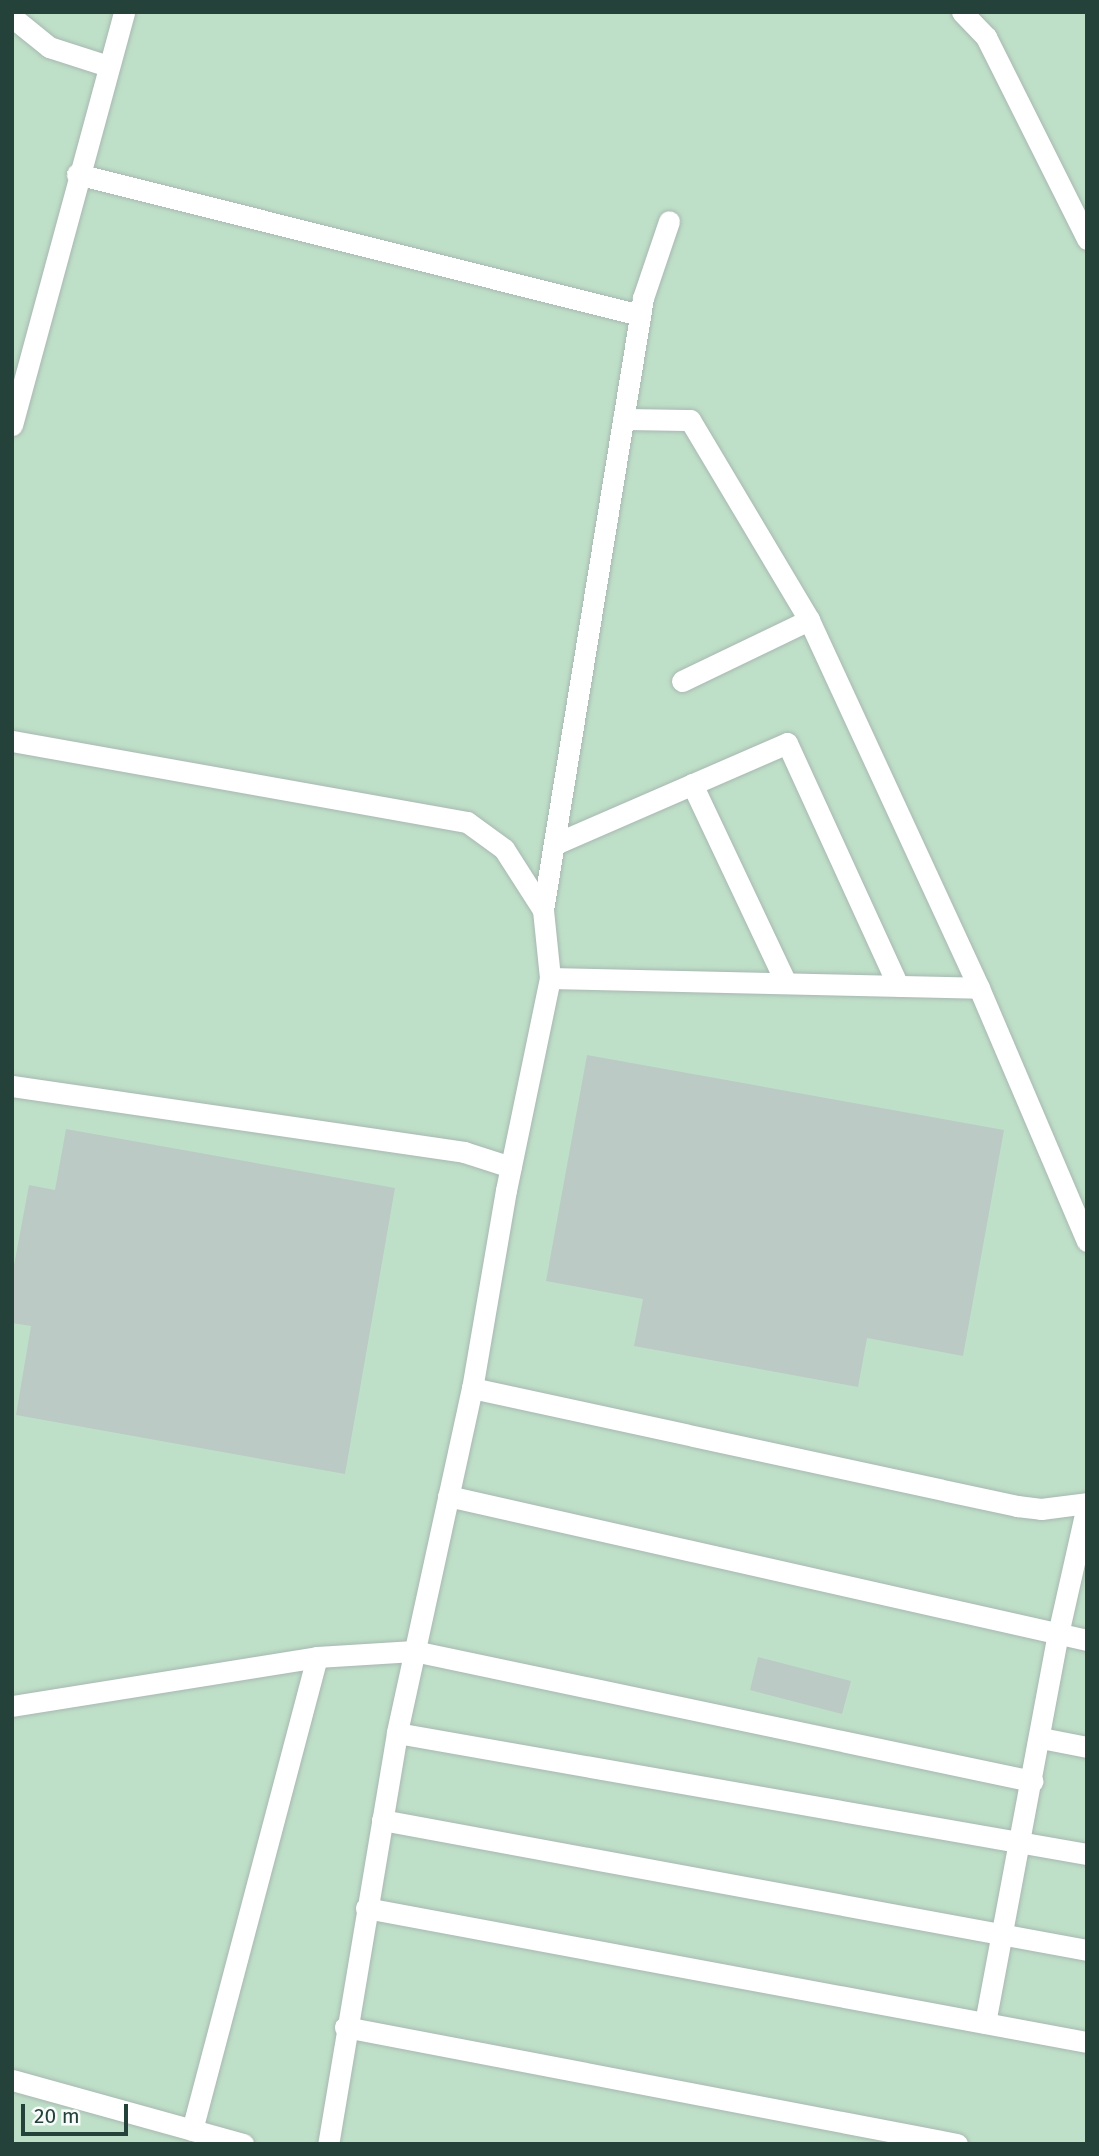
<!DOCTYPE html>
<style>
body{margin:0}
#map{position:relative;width:1099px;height:2156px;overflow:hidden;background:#e6efeb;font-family:"Fira Sans",sans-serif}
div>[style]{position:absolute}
.green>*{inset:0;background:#bfe0c8}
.building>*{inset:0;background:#bbcac4}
.roads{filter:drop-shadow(0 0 2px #a8b8b2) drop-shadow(0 0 2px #a8b8b2)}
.minor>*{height:21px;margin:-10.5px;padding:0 10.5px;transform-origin:10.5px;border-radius:10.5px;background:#fff}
span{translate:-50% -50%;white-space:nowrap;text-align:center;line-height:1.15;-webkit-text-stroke:5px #f7fbf9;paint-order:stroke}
.frame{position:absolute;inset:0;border:14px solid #24423a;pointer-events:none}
.scale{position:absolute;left:21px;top:2104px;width:107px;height:32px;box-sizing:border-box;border:4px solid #24423a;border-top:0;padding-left:9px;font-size:21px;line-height:24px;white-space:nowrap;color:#24423a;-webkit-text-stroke:5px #f7fbf9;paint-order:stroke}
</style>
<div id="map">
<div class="green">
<div style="clip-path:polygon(12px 12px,1087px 12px,1087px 2144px,12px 2144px)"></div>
</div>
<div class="building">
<div style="clip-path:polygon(587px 1055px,1004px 1130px,963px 1356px,867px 1338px,858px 1387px,634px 1346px,643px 1299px,546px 1281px)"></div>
<div style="clip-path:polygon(66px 1129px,395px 1188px,345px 1474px,16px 1415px,31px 1326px,12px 1323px,12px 1276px,29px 1185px,55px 1190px)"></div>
<div style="clip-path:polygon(758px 1657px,851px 1681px,842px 1714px,750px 1690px)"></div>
</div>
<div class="roads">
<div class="minor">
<div style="left:962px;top:12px;width:35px;rotate:46deg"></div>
<div style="left:986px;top:37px;width:226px;rotate:63.4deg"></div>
<div style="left:12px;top:17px;width:48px;rotate:39deg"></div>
<div style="left:49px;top:47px;width:62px;rotate:17.9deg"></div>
<div style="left:77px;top:174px;width:580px;rotate:14.06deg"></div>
<div style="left:623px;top:419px;width:67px;rotate:0.9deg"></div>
<div style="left:690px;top:420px;width:233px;rotate:59.2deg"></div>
<div style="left:12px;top:425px;width:428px;rotate:-74.8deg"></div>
<div style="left:682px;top:681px;width:141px;rotate:-25.7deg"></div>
<div style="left:809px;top:620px;width:405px;rotate:65.2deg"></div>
<div style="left:12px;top:741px;width:462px;rotate:10.1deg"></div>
<div style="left:467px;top:822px;width:46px;rotate:36.1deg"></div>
<div style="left:504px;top:849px;width:72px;rotate:57.4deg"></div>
<div style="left:543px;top:910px;width:68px;rotate:84.1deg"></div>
<div style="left:550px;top:978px;width:217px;rotate:101.7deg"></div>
<div style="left:506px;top:1190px;width:201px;rotate:99.7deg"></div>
<div style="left:472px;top:1388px;width:353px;rotate:102.3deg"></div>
<div style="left:397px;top:1733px;width:417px;rotate:99.5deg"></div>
<div style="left:692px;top:784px;width:220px;rotate:64.7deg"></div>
<div style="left:555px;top:844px;width:253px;rotate:-23.5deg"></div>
<div style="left:787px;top:743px;width:267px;rotate:65.4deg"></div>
<div style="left:543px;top:910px;width:620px;rotate:-80.72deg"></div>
<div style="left:643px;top:298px;width:81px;rotate:-71.3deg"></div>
<div style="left:550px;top:978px;width:429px;rotate:1.3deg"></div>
<div style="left:979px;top:988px;width:275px;rotate:66.9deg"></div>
<div style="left:12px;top:1086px;width:457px;rotate:8.3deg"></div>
<div style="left:464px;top:1152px;width:49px;rotate:17.7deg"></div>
<div style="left:472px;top:1388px;width:558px;rotate:12.22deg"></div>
<div style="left:1017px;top:1506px;width:24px;rotate:7deg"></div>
<div style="left:1041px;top:1509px;width:46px;rotate:-7.4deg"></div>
<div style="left:448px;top:1496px;width:655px;rotate:12.7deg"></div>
<div style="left:12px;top:1706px;width:309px;rotate:-9.1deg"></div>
<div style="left:317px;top:1657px;width:97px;rotate:-3.5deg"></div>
<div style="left:414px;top:1651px;width:632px;rotate:11.88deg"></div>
<div style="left:397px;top:1733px;width:701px;rotate:9.95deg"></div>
<div style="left:1041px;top:1738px;width:47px;rotate:11.1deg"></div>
<div style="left:382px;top:1820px;width:717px;rotate:10.45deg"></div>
<div style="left:366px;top:1908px;width:733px;rotate:10.53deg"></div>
<div style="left:985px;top:2023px;width:396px;rotate:-79.4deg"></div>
<div style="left:1058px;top:1634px;width:132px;rotate:-77.3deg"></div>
<div style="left:345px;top:2027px;width:623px;rotate:10.82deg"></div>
<div style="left:12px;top:2080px;width:240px;rotate:15.5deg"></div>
<div style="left:192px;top:2130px;width:489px;rotate:-75.2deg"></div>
</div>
</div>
<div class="frame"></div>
<div class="scale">20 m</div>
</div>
